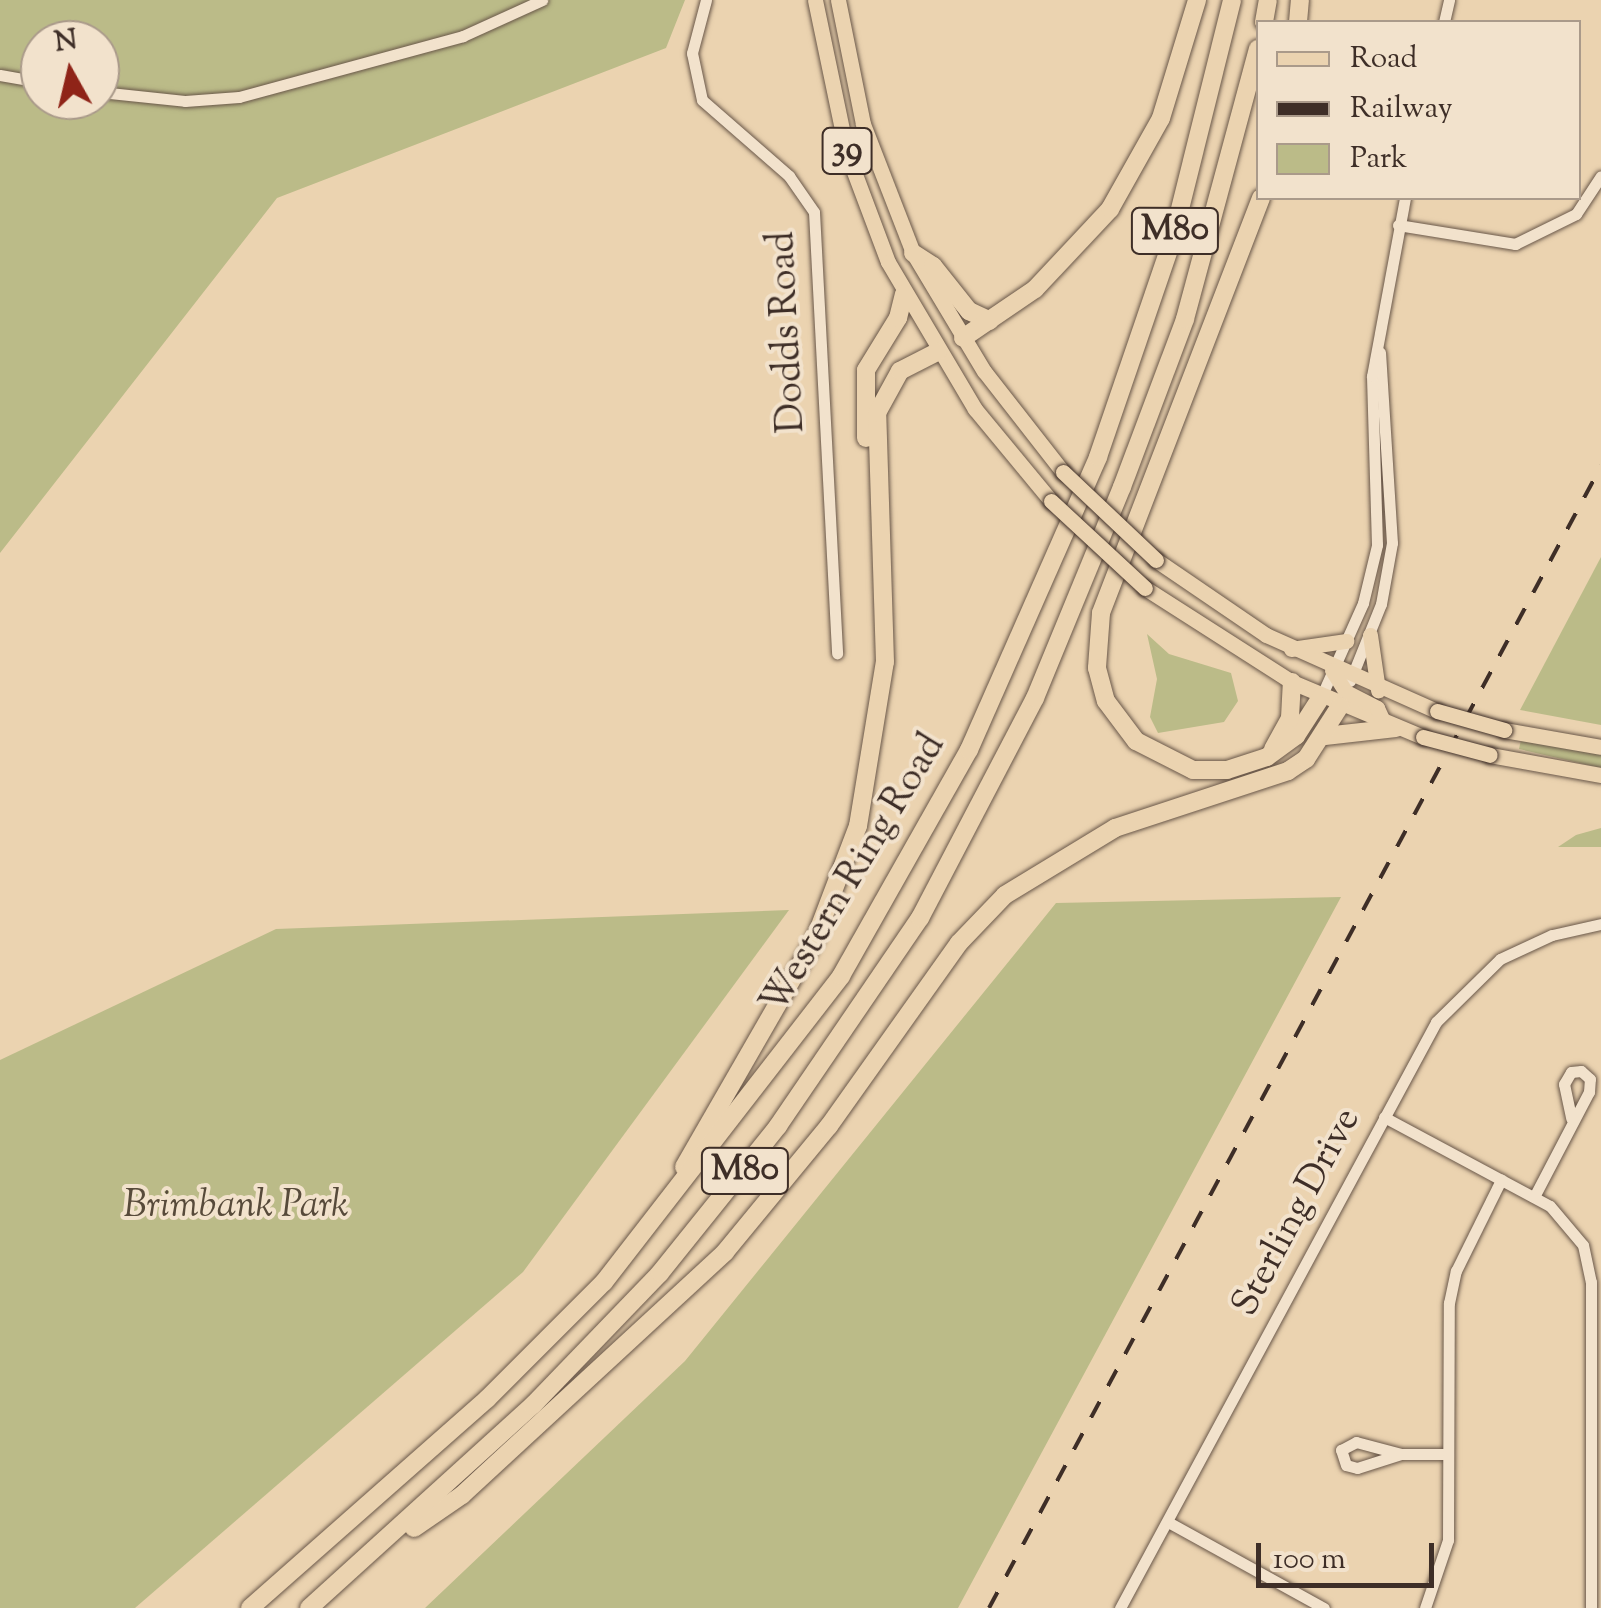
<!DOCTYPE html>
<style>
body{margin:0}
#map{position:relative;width:1601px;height:1608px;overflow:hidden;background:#ebd3b0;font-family:"Sorts Mill Goudy",serif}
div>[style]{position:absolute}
.green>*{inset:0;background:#bb8}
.roads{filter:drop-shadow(0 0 2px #695749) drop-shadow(0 0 2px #695749)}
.minor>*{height:11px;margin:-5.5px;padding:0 5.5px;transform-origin:5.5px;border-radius:5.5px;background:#f2e2cc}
.major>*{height:15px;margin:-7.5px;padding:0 7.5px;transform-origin:7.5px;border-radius:7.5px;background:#ebd3b0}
.highway>*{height:18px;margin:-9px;padding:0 9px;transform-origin:9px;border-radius:9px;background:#ebd3b0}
.rail>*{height:4px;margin-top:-2px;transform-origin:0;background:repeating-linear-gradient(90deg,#3e2e27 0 18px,transparent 0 36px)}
.bridges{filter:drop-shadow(0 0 2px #3e2e27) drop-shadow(0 0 2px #3e2e27)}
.major-bridge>*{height:15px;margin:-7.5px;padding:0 7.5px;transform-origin:7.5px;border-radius:7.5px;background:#ebd3b0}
span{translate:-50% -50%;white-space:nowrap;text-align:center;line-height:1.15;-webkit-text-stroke:8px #f2e2cc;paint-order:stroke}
.shield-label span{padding:2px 8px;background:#f2e2cc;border:2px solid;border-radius:8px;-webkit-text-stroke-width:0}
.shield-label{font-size:35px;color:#3e2e27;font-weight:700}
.street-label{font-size:38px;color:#3e2e27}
.park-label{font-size:38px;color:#574a3a;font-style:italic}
.legend{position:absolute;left:1256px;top:20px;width:325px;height:180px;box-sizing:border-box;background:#f2e2cc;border:2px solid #aa9a8a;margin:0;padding:12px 18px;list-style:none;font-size:30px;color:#3e2e27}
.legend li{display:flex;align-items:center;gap:20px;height:50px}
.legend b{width:50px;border:2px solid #aa9a8a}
.north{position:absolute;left:20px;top:20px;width:100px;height:100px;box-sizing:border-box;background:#f2e2cc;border:2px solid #aa9a8a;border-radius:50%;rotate:352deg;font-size:28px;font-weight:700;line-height:40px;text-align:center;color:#3e2e27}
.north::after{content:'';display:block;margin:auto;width:35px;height:45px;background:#8f2418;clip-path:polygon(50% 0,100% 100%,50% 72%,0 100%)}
.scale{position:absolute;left:1256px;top:1543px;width:178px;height:45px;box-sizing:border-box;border:5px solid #3e2e27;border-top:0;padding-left:12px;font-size:30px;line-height:35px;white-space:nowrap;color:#3e2e27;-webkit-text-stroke:8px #f2e2cc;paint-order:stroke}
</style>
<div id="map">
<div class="green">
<div style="clip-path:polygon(evenodd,0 0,685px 0,666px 48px,277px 198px,0 553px,0 0,40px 40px,100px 40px,100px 100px,40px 100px,40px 40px)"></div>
<div style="clip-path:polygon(1601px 557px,1601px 725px,1520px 710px)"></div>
<div style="clip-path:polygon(1147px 634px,1169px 654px,1231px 673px,1238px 701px,1224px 722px,1158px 733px,1150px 717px,1157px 679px)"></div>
<div style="clip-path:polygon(1521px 740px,1601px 753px,1601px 768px,1519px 749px)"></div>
<div style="clip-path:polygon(1601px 828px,1601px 847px,1558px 847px,1576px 835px)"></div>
<div style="clip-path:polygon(1341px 897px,958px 1608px,425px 1608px,685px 1361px,1056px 903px)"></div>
<div style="clip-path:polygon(789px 910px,523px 1272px,135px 1608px,0 1608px,0 1060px,276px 929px)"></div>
</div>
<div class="roads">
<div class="minor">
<div style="left:706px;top:0;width:55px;rotate:104.8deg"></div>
<div style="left:692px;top:53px;width:48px;rotate:78deg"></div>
<div style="left:702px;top:100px;width:116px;rotate:41.1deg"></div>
<div style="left:789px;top:176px;width:44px;rotate:55.2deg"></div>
<div style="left:814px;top:212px;width:442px;rotate:87deg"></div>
<div style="left:1444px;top:22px;width:23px;rotate:-77deg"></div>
<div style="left:0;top:75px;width:41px;rotate:9.9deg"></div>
<div style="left:100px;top:92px;width:85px;rotate:6deg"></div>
<div style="left:185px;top:101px;width:54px;rotate:-4.2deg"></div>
<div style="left:239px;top:97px;width:232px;rotate:-15.2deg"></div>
<div style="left:463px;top:36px;width:87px;rotate:-24.5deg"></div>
<div style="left:1398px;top:225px;width:119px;rotate:9.2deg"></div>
<div style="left:1515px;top:244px;width:68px;rotate:-26.2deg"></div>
<div style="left:1576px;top:214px;width:45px;rotate:-56.7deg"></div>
<div style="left:1350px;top:681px;width:83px;rotate:-68.1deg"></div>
<div style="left:1381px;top:604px;width:62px;rotate:-79.8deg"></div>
<div style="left:1392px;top:543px;width:191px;rotate:-93.6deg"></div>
<div style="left:1321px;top:697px;width:103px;rotate:-65.9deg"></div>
<div style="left:1363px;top:603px;width:60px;rotate:-76.4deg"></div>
<div style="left:1377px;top:545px;width:169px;rotate:-91.7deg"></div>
<div style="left:1372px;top:376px;width:181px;rotate:-79.5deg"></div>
<div style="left:1384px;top:1117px;width:188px;rotate:28.2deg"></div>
<div style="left:1550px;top:1206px;width:51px;rotate:49.8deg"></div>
<div style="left:1583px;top:1245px;width:38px;rotate:78deg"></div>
<div style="left:1591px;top:1282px;width:326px;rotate:90deg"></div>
<div style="left:1534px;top:1197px;width:119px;rotate:-62.4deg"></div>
<div style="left:1589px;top:1092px;width:13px;rotate:-86deg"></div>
<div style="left:1590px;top:1079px;width:12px;rotate:-138deg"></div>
<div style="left:1581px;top:1071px;width:10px;rotate:174deg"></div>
<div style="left:1571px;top:1072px;width:14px;rotate:120deg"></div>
<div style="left:1564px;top:1084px;width:35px;rotate:78deg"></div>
<div style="left:1401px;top:1454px;width:46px;rotate:162.3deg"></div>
<div style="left:1357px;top:1468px;width:11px;rotate:-165deg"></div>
<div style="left:1346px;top:1465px;width:16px;rotate:-108deg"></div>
<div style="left:1341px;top:1450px;width:17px;rotate:-28deg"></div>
<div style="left:1356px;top:1442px;width:47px;rotate:14.9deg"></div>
<div style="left:1401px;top:1454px;width:46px"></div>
<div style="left:1168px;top:1522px;width:178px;rotate:28.9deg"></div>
<div style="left:1120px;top:1608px;width:666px;rotate:-61.66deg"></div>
<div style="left:1436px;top:1022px;width:90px;rotate:-44.5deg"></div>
<div style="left:1500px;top:959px;width:57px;rotate:-24.8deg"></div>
<div style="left:1552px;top:935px;width:50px;rotate:-12.7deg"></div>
<div style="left:1425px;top:1608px;width:72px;rotate:-71.3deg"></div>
<div style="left:1448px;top:1540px;width:237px;rotate:-89.8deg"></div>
<div style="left:1449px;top:1303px;width:33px;rotate:-78deg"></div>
<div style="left:1456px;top:1271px;width:102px;rotate:-63.7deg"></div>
</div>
<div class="major">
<div style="left:815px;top:0;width:156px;rotate:78.2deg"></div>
<div style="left:847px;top:153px;width:116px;rotate:69.4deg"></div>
<div style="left:888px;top:262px;width:171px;rotate:59.4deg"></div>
<div style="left:975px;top:409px;width:119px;rotate:50.4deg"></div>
<div style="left:838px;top:0;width:126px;rotate:78.6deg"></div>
<div style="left:863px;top:124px;width:138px;rotate:68.8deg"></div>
<div style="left:913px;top:253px;width:138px;rotate:59deg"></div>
<div style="left:984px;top:371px;width:128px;rotate:52deg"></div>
<div style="left:1156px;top:560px;width:133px;rotate:34.3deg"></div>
<div style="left:1266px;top:635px;width:187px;rotate:24deg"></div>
<div style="left:1145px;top:588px;width:174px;rotate:32.6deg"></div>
<div style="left:1292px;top:682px;width:142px;rotate:22.8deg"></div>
<div style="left:1370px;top:635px;width:56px;rotate:81.7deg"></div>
<div style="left:1291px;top:649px;width:56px;rotate:-8.3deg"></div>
<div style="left:1332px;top:670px;width:26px;rotate:58deg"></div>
<div style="left:1346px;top:692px;width:35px;rotate:27deg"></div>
<div style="left:1377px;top:708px;width:17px;rotate:65deg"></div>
<div style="left:1504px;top:730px;width:98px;rotate:9.9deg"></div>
<div style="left:1490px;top:755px;width:113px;rotate:10.2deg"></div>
</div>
<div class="highway">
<div style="left:1264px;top:22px;width:22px;rotate:-80deg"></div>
<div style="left:1298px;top:22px;width:22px;rotate:-85deg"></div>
<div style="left:1261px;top:198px;width:445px;rotate:111.1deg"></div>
<div style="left:1101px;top:613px;width:55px;rotate:94.2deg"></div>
<div style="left:1097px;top:668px;width:34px;rotate:75deg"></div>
<div style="left:1106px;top:701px;width:50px;rotate:53.1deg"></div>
<div style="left:1136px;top:741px;width:64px;rotate:27deg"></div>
<div style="left:1193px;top:770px;width:34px"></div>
<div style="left:1227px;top:770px;width:42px;rotate:-18deg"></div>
<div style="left:1267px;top:757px;width:36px;rotate:-36deg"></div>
<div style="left:1296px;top:736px;width:46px;rotate:-57.3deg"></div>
<div style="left:913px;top:253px;width:24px;rotate:33deg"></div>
<div style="left:933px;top:266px;width:58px;rotate:51.3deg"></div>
<div style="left:969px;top:311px;width:23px;rotate:25deg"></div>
<div style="left:963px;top:338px;width:87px;rotate:-34.2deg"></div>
<div style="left:1035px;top:289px;width:110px;rotate:-46.8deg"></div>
<div style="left:1110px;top:209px;width:104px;rotate:-60.7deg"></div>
<div style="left:1161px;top:118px;width:123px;rotate:-73deg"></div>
<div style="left:866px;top:438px;width:68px;rotate:-90deg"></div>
<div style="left:866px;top:370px;width:61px;rotate:-58.4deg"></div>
<div style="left:898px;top:318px;width:25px;rotate:-76deg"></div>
<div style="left:1325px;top:736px;width:71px;rotate:-6.4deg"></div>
<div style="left:1273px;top:749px;width:35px;rotate:-61deg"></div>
<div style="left:1290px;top:718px;width:36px;rotate:-87deg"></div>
<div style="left:684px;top:1167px;width:263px;rotate:-60.1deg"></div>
<div style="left:815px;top:939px;width:121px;rotate:-69.2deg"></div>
<div style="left:858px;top:826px;width:166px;rotate:-80.7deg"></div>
<div style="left:885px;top:662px;width:249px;rotate:-91.8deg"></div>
<div style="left:877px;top:413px;width:48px;rotate:-61.3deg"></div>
<div style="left:900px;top:371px;width:42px;rotate:-27.2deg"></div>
<div style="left:414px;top:1528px;width:58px;rotate:-34.5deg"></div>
<div style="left:462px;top:1495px;width:358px;rotate:-42.7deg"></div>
<div style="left:725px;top:1252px;width:163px;rotate:-50.5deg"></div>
<div style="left:829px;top:1126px;width:224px;rotate:-54.6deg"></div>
<div style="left:959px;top:943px;width:66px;rotate:-46.2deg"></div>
<div style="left:1005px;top:895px;width:129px;rotate:-31.3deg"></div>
<div style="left:1115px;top:828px;width:182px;rotate:-18.2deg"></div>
<div style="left:1288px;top:771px;width:22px;rotate:-34deg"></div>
<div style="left:1306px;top:759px;width:63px;rotate:-57.3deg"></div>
<div style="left:250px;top:1608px;width:316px;rotate:-41.4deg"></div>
<div style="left:487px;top:1399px;width:165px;rotate:-45deg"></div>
<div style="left:604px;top:1282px;width:387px;rotate:-52.2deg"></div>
<div style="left:841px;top:976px;width:260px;rotate:-60.5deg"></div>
<div style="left:969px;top:750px;width:320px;rotate:-66.2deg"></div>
<div style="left:1098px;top:457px;width:228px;rotate:-71.1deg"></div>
<div style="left:1172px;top:241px;width:248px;rotate:-76deg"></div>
<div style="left:309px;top:1608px;width:302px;rotate:-42.2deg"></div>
<div style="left:533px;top:1405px;width:183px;rotate:-46.1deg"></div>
<div style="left:660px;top:1273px;width:189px;rotate:-51.2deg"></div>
<div style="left:778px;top:1126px;width:252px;rotate:-55.7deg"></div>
<div style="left:920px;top:918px;width:248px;rotate:-62.4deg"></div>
<div style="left:1035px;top:698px;width:228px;rotate:-67.6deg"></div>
<div style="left:1122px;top:487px;width:179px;rotate:-69.4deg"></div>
<div style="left:1185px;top:319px;width:280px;rotate:-74.9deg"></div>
</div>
</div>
<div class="rail">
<div style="left:989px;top:1608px;width:1296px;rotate:-61.81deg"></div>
</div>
<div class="bridges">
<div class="major-bridge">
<div style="left:1063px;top:472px;width:128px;rotate:43.4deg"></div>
<div style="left:1051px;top:501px;width:128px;rotate:42.8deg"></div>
<div style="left:1437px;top:711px;width:70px;rotate:15.8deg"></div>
<div style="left:1423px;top:737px;width:69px;rotate:15deg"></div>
</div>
</div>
<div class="shield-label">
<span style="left:847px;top:151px">39</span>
<span style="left:1175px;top:231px">M80</span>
<span style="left:745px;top:1171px">M80</span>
</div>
<div class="street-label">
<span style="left:789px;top:332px;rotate:-93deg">Dodds Road</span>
<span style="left:855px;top:875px;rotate:-59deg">Western Ring Road</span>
<span style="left:1298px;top:1213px;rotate:-62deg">Sterling Drive</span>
</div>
<div class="park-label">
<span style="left:236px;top:1208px">Brimbank Park</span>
</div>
<ul class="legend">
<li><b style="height:12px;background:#ebd3b0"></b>Road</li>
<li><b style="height:12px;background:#3e2e27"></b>Railway</li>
<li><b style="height:28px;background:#bb8"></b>Park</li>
</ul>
<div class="north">N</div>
<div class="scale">100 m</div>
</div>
